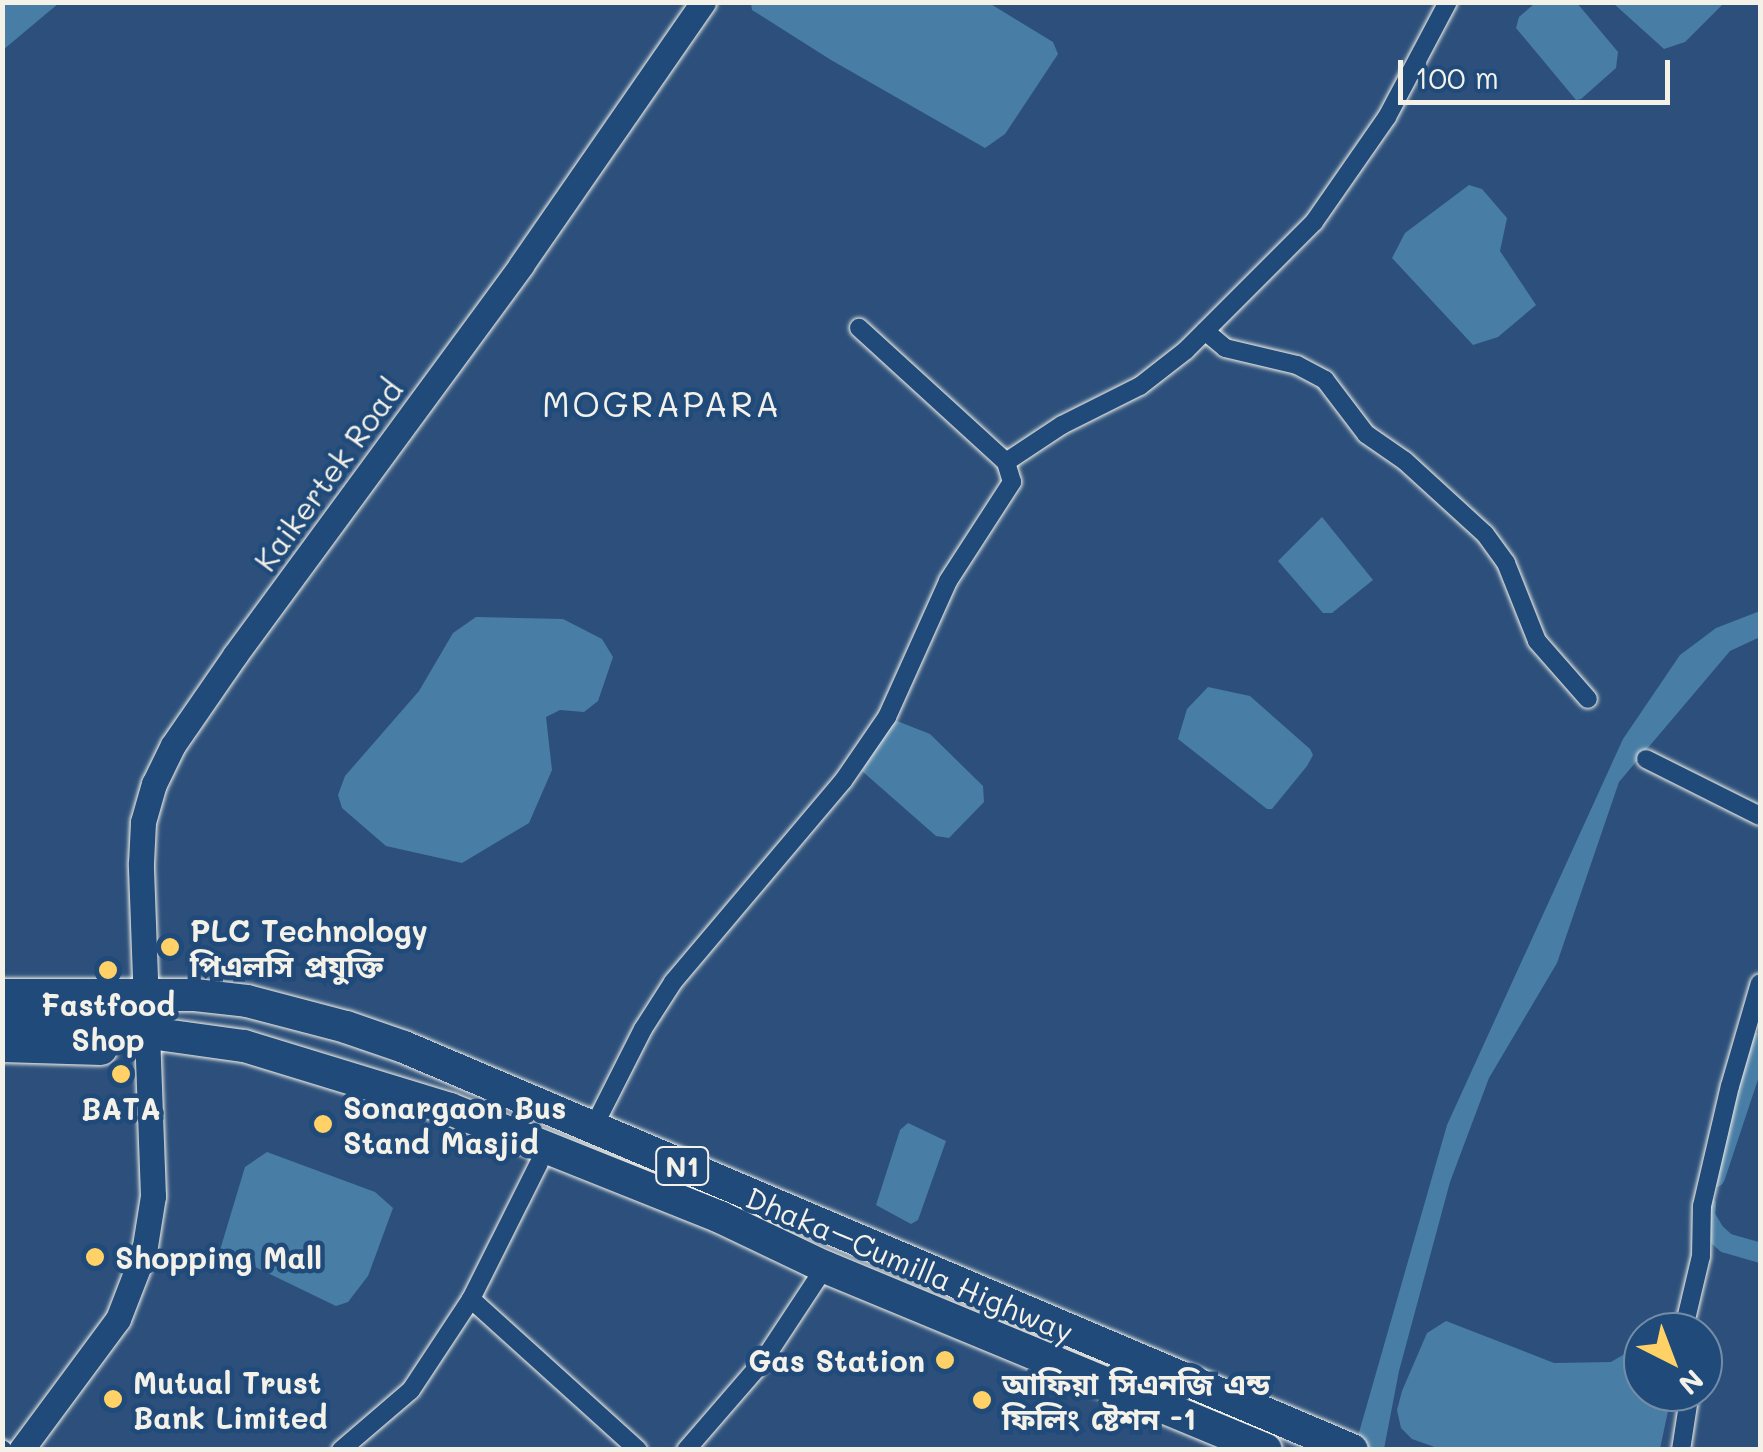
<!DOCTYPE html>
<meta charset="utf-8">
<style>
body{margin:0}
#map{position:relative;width:1763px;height:1452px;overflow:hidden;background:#2c507b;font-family:Mali,"Noto Sans Bengali",sans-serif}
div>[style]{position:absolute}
.water>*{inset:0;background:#487da5}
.canal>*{height:20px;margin:-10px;padding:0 10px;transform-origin:10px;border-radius:10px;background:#487da5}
.roads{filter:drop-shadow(0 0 2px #f4f1e8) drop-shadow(0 0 2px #f4f1e8)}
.street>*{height:18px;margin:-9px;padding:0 9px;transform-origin:9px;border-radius:9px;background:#1f4a7a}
.secondary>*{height:25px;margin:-12.5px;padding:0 12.5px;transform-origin:12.5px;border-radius:12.5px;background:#1f4a7a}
.highway>*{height:32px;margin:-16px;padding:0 16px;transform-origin:16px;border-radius:16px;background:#1f4a7a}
.dots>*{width:28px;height:28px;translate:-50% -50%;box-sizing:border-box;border:5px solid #1f4a7a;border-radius:50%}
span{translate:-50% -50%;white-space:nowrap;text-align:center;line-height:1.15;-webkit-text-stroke:9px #1f4a7a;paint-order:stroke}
.shield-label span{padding:2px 8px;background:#1f4a7a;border:2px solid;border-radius:8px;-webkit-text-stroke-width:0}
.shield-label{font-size:28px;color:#f4f1e8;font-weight:700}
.street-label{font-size:30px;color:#f4f1e8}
.poi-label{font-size:30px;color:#f4f1e8;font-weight:700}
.left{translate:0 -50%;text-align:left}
.right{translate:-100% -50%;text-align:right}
.quarter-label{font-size:35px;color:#f4f1e8;letter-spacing:2.5px}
.frame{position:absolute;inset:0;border:5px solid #f4f1e8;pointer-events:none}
.north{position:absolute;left:1623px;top:1312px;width:100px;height:100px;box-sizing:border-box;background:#1f4a7a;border:2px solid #748da6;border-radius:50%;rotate:138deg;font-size:28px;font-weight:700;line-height:40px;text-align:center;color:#f4f1e8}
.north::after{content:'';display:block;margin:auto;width:35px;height:45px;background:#ffd166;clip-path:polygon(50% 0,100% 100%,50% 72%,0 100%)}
.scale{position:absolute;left:1398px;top:60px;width:272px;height:45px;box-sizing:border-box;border:5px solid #f4f1e8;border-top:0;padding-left:12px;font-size:30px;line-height:35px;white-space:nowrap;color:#f4f1e8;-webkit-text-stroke:8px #1f4a7a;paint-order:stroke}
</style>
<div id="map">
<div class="water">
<div style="clip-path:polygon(3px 2px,59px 2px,59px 3px,3px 50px)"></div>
<div style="clip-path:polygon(751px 3px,989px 3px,1053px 42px,1058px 54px,1005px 134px,985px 148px,831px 60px,752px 10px)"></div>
<div style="clip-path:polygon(1535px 3px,1577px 3px,1618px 52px,1616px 68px,1581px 99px,1576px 100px,1516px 28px,1519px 17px)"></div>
<div style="clip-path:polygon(1613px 3px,1724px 3px,1685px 42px,1664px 49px)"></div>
<div style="clip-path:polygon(1469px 185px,1482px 189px,1507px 218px,1500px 251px,1536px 305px,1498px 337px,1473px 345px,1392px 258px,1405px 233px)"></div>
<div style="clip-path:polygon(1322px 517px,1373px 580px,1332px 613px,1323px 613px,1278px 561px)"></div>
<div style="clip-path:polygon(1760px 611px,1760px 637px,1730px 651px,1619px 782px,1557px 963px,1489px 1078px,1450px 1182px,1399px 1371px,1384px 1449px,1354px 1450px,1447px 1125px,1623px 739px,1680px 655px,1716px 628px)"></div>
<div style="clip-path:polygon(476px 617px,563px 619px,602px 639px,613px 657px,598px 701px,584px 712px,560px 710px,546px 717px,552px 770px,529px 823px,462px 863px,386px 846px,342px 808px,338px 795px,345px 776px,419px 691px,453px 633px)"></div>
<div style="clip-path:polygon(1208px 687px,1250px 696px,1310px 749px,1313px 755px,1307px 766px,1272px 809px,1267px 809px,1178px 739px,1187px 709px)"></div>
<div style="clip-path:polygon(897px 721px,930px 734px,983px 786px,984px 802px,949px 838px,936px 836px,862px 771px,886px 730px)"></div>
<div style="clip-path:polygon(908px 1123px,946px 1141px,918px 1220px,911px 1224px,876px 1205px,900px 1130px)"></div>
<div style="clip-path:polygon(267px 1152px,375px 1192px,393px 1208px,368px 1276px,348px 1302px,336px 1306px,220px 1250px,245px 1167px)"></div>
<div style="clip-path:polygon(1446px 1321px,1554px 1363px,1611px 1362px,1643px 1343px,1643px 1392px,1672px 1392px,1660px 1449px,1443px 1450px,1412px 1439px,1401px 1428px,1397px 1410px,1402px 1391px,1427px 1333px)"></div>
</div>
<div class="canal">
<div style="left:1715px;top:1177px;width:142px;rotate:-71.6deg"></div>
<div style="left:1706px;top:1205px;width:11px;rotate:95deg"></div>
<div style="left:1705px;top:1216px;width:20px;rotate:60deg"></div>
<div style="left:1715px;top:1233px;width:15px;rotate:42deg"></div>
<div style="left:1726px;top:1243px;width:35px;rotate:16deg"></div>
</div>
<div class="roads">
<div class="street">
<div style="left:1205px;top:331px;width:26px;rotate:40deg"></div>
<div style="left:1225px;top:348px;width:74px;rotate:13.3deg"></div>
<div style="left:1297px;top:365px;width:32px;rotate:28deg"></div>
<div style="left:1325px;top:380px;width:68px;rotate:52.8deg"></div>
<div style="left:1366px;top:434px;width:47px;rotate:34.7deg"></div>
<div style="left:1405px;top:461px;width:108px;rotate:42.4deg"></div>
<div style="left:1485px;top:534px;width:36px;rotate:54deg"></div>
<div style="left:1506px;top:563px;width:84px;rotate:68.3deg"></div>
<div style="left:1537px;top:641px;width:77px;rotate:48.7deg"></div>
<div style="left:1006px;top:462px;width:67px;rotate:-33.5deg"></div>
<div style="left:1062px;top:425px;width:87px;rotate:-26.6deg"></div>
<div style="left:1140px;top:386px;width:58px;rotate:-38deg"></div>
<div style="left:1186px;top:350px;width:181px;rotate:-45deg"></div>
<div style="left:1314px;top:222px;width:128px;rotate:-55.2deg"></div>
<div style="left:1387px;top:117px;width:130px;rotate:-62.1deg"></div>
<div style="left:1646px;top:759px;width:127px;rotate:26.6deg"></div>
<div style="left:593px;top:1128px;width:111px;rotate:-63.2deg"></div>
<div style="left:643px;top:1029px;width:56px;rotate:-57.4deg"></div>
<div style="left:673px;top:982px;width:263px;rotate:-49.8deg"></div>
<div style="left:843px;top:781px;width:78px;rotate:-55.5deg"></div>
<div style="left:887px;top:717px;width:149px;rotate:-65.8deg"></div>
<div style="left:948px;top:581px;width:118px;rotate:-57.1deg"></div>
<div style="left:1012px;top:482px;width:21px;rotate:-107deg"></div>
<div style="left:1006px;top:462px;width:199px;rotate:-137.6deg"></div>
<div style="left:471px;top:1299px;width:225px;rotate:42.1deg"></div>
<div style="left:1683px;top:1332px;width:78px;rotate:-76.7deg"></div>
<div style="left:1701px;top:1256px;width:50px;rotate:-88.9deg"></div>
<div style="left:1702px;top:1206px;width:123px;rotate:-76.9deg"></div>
<div style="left:1730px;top:1086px;width:107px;rotate:-73.8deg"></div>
<div style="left:2px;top:1449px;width:1px;rotate:45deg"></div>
<div style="left:341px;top:1450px;width:92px;rotate:-40.6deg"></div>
<div style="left:411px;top:1390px;width:109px;rotate:-56.6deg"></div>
<div style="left:471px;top:1299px;width:152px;rotate:-63.4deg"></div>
<div style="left:686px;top:1450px;width:118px;rotate:-49.1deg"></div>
<div style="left:763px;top:1361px;width:113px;rotate:-56.6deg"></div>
<div style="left:1681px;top:1450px;width:59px;rotate:-81.2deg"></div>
</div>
<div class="secondary">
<div style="left:21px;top:1450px;width:163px;rotate:-53.5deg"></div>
<div style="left:118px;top:1319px;width:72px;rotate:-68.8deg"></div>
<div style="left:144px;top:1252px;width:57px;rotate:-80.9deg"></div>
<div style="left:153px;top:1196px;width:333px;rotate:-92.1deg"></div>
<div style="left:141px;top:863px;width:41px;rotate:-87.2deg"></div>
<div style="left:143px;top:822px;width:40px;rotate:-74deg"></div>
<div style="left:154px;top:784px;width:43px;rotate:-64deg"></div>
<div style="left:173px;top:745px;width:109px;rotate:-55.4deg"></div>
<div style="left:235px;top:655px;width:484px;rotate:-53.7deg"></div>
<div style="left:521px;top:265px;width:320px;rotate:-55.3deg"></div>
</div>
<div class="highway">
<div style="left:2px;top:995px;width:193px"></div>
<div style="left:195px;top:995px;width:52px;rotate:6.6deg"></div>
<div style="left:247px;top:1001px;width:102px;rotate:14.7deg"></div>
<div style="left:346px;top:1027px;width:61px;rotate:19deg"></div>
<div style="left:404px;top:1047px;width:1030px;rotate:23.03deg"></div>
<div style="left:2px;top:1024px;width:148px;rotate:3.5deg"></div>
<div style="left:150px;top:1033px;width:95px;rotate:7.9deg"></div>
<div style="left:244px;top:1046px;width:215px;rotate:17deg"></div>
<div style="left:450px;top:1109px;width:291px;rotate:21.8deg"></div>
<div style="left:720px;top:1217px;width:116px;rotate:25.5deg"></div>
<div style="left:825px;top:1267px;width:477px;rotate:22.5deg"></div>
<div style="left:2px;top:1046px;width:99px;rotate:1.7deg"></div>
</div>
</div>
<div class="dots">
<div style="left:170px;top:947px;background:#ffd166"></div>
<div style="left:108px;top:970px;background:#ffd166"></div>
<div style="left:121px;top:1074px;background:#ffd166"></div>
<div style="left:323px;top:1124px;background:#ffd166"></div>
<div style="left:95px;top:1257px;background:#ffd166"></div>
<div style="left:945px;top:1360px;background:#ffd166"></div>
<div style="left:113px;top:1399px;background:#ffd166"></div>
<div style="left:982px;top:1400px;background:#ffd166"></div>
</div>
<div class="shield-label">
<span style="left:682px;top:1166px">N1</span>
</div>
<div class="street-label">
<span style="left:328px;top:475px;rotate:-54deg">Kaikertek Road</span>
<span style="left:910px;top:1264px;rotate:23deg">Dhaka–Cumilla Highway</span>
</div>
<div class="poi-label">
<span class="left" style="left:190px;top:947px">PLC Technology<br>পিএলসি প্রযুক্তি</span>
<span style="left:108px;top:1021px">Fastfood<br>Shop</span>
<span class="left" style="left:343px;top:1124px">Sonargaon Bus<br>Stand Masjid</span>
<span style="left:121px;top:1108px">BATA</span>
<span class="left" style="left:115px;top:1257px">Shopping Mall</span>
<span class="right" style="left:925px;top:1360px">Gas Station</span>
<span class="left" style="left:133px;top:1399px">Mutual Trust<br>Bank Limited</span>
<span class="left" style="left:1002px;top:1400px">আফিয়া সিএনজি এন্ড<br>ফিলিং ষ্টেশন -1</span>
</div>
<div class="quarter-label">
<span style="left:662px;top:403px">MOGRAPARA</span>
</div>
<div class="frame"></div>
<div class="north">N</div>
<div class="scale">100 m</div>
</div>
